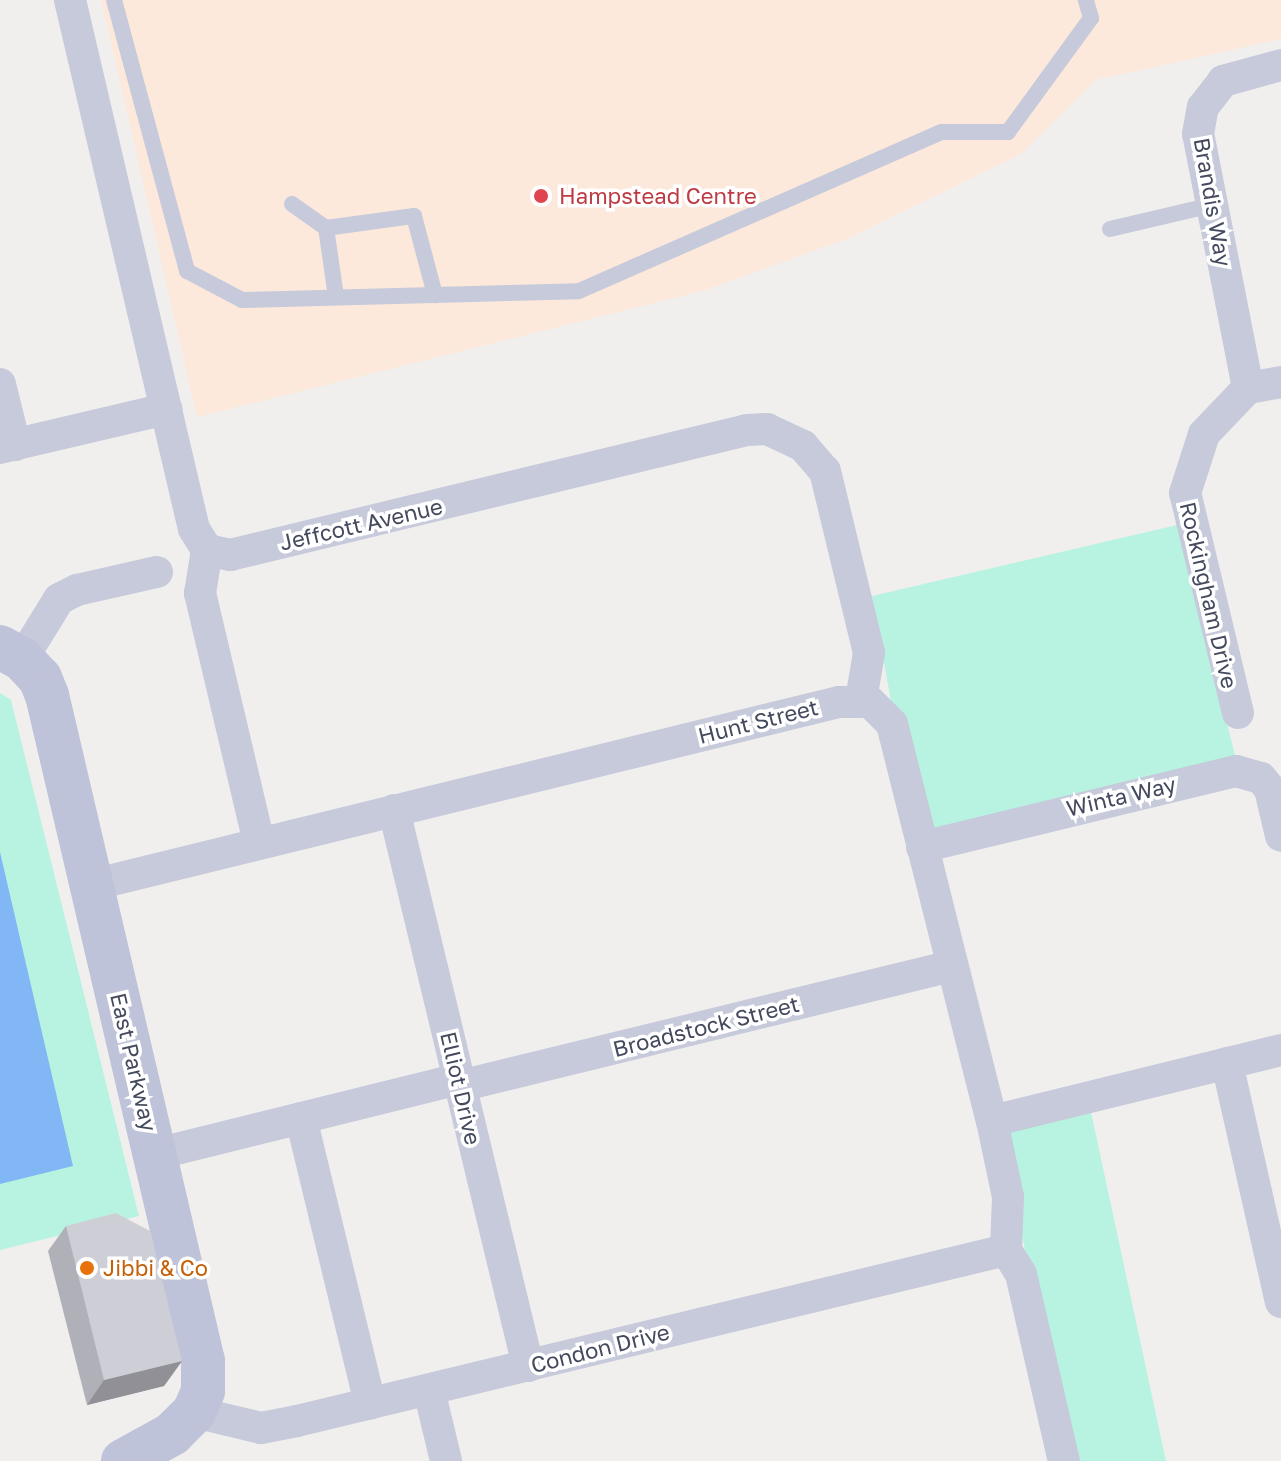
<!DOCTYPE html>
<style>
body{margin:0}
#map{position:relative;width:1281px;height:1461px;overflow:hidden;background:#f1efee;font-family:"Golos Text",sans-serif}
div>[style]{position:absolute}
.medical>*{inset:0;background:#fde9dc}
.green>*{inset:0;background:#b8f3e1}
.water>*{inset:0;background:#81b7f4}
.lane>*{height:16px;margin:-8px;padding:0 8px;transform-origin:8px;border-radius:8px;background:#c6cada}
.street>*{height:32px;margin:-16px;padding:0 16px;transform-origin:16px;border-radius:16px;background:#c6cada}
.secondary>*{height:44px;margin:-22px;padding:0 22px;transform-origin:22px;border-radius:22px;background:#bfc3d9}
.wall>*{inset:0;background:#b0b1b8}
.shaded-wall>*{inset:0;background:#909096}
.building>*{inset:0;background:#cdced6}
.dots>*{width:22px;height:22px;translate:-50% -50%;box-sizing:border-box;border:4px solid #fff;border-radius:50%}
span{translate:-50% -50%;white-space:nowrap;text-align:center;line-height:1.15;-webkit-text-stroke:7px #fff;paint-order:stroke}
.health-label{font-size:22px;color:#be3a42}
.left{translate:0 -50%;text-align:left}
.street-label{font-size:22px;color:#444a5d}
.food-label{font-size:22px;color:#c56008}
</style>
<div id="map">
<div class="medical">
<div style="clip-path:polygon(101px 0,1281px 0,1281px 39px,1096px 80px,1021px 154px,849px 238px,706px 290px,197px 417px)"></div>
</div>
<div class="green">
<div style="clip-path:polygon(1177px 525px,1237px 763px,917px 845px,872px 596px)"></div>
<div style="clip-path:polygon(0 693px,11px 700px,139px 1216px,0 1250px)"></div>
<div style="clip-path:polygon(1088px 1098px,1166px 1461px,1071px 1461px,997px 1121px)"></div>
</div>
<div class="water">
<div style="clip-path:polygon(0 852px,73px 1166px,0 1184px)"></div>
</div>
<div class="lane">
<div style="left:114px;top:0;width:281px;rotate:74.9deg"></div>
<div style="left:187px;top:271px;width:62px;rotate:27.8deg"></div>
<div style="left:242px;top:300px;width:337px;rotate:-1.5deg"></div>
<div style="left:579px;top:291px;width:396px;rotate:-23.7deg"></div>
<div style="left:942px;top:132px;width:66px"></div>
<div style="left:1008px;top:132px;width:141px;rotate:-53.9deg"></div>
<div style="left:1091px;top:18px;width:19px;rotate:-106deg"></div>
<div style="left:292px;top:204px;width:42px;rotate:35.2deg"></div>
<div style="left:1110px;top:229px;width:105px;rotate:-13.2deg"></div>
<div style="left:336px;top:297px;width:70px;rotate:-98.2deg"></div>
<div style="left:326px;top:228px;width:89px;rotate:-7.8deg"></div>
<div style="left:414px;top:216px;width:82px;rotate:75.1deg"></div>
</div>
<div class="street">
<div style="left:70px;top:0;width:543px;rotate:76.81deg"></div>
<div style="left:194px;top:529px;width:25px;rotate:58deg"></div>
<div style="left:207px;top:550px;width:24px;rotate:12deg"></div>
<div style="left:230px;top:555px;width:532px;rotate:-13.59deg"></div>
<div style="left:747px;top:430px;width:20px;rotate:-3deg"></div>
<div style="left:767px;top:429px;width:40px;rotate:25deg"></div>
<div style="left:803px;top:446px;width:33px;rotate:49deg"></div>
<div style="left:825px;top:471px;width:187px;rotate:76.4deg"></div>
<div style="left:869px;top:653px;width:48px;rotate:99.7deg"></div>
<div style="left:0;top:384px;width:63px;rotate:76.2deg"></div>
<div style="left:1248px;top:388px;width:259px;rotate:-101.1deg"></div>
<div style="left:1198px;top:134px;width:27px;rotate:-80deg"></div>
<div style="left:1203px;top:107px;width:33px;rotate:-52deg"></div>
<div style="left:1223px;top:81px;width:60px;rotate:-15.4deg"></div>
<div style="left:0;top:448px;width:171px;rotate:-13.2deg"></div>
<div style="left:207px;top:550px;width:44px;rotate:99.2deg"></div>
<div style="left:200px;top:593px;width:257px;rotate:76.7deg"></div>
<div style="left:22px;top:659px;width:70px;rotate:-58.3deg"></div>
<div style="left:59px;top:599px;width:20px;rotate:-27deg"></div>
<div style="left:77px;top:590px;width:82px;rotate:-12.7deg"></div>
<div style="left:1238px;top:713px;width:226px;rotate:-103.5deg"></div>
<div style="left:1185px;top:493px;width:62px;rotate:-72.1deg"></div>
<div style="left:1204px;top:434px;width:64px;rotate:-46.3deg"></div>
<div style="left:1248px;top:388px;width:34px;rotate:-10deg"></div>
<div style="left:394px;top:810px;width:572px;rotate:76.45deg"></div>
<div style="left:922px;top:847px;width:323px;rotate:-13.6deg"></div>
<div style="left:1236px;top:771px;width:26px;rotate:16deg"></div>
<div style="left:1261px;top:778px;width:14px;rotate:51deg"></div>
<div style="left:1270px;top:789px;width:48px;rotate:76.8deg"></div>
<div style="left:92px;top:885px;width:769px;rotate:-13.77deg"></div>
<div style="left:839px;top:702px;width:31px"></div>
<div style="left:870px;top:702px;width:31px;rotate:45deg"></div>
<div style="left:892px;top:724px;width:409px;rotate:75.9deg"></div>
<div style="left:992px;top:1121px;width:78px;rotate:78.1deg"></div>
<div style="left:1008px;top:1197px;width:53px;rotate:92.2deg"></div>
<div style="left:1227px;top:1063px;width:245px;rotate:77.3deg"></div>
<div style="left:460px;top:1086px;width:506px;rotate:-13.71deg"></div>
<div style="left:301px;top:1118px;width:294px;rotate:76.4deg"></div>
<div style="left:992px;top:1121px;width:298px;rotate:-13.8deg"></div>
<div style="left:156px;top:1154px;width:312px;rotate:-13.9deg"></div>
<div style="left:1006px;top:1250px;width:28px;rotate:58deg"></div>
<div style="left:1021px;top:1274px;width:192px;rotate:77.1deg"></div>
<div style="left:429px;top:1390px;width:73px;rotate:76.5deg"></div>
<div style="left:194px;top:1412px;width:69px;rotate:13.4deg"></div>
<div style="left:261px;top:1428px;width:37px;rotate:-11deg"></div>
<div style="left:297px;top:1421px;width:729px;rotate:-13.56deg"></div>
</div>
<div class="secondary">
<div style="left:0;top:647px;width:25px;rotate:29deg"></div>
<div style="left:22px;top:659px;width:26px;rotate:47deg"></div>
<div style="left:40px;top:678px;width:18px;rotate:68deg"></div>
<div style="left:47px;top:695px;width:684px;rotate:76.82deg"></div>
<div style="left:203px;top:1361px;width:30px;rotate:90deg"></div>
<div style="left:203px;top:1391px;width:23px;rotate:113deg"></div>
<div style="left:194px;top:1412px;width:31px;rotate:135deg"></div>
<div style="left:172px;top:1434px;width:56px;rotate:151.1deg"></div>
</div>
<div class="wall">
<div style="clip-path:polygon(66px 1226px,182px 1361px,164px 1386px,87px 1405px,48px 1251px)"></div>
</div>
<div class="shaded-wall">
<div style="clip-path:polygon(182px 1361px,164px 1386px,87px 1405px,104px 1380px)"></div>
</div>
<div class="building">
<div style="clip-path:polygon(116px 1213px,150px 1231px,182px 1361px,104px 1380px,66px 1226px)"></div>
</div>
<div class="dots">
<div style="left:541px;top:196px;background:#e0444e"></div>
<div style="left:87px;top:1268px;background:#e8710a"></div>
</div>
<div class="health-label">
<span class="left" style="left:559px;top:196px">Hampstead Centre</span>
</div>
<div class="street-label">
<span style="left:1213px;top:202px;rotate:80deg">Brandis Way</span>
<span style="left:361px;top:524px;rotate:-13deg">Jeffcott Avenue</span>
<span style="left:1209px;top:595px;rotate:77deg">Rockingham Drive</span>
<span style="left:758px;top:721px;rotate:-14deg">Hunt Street</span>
<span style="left:1121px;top:796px;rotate:-13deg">Winta Way</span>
<span style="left:706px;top:1026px;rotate:-14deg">Broadstock Street</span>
<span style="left:134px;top:1062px;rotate:77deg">East Parkway</span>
<span style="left:461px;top:1088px;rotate:77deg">Elliot Drive</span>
<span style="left:600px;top:1348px;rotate:-14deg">Condon Drive</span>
</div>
<div class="food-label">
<span class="left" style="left:103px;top:1268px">Jibbi &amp; Co</span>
</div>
</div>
